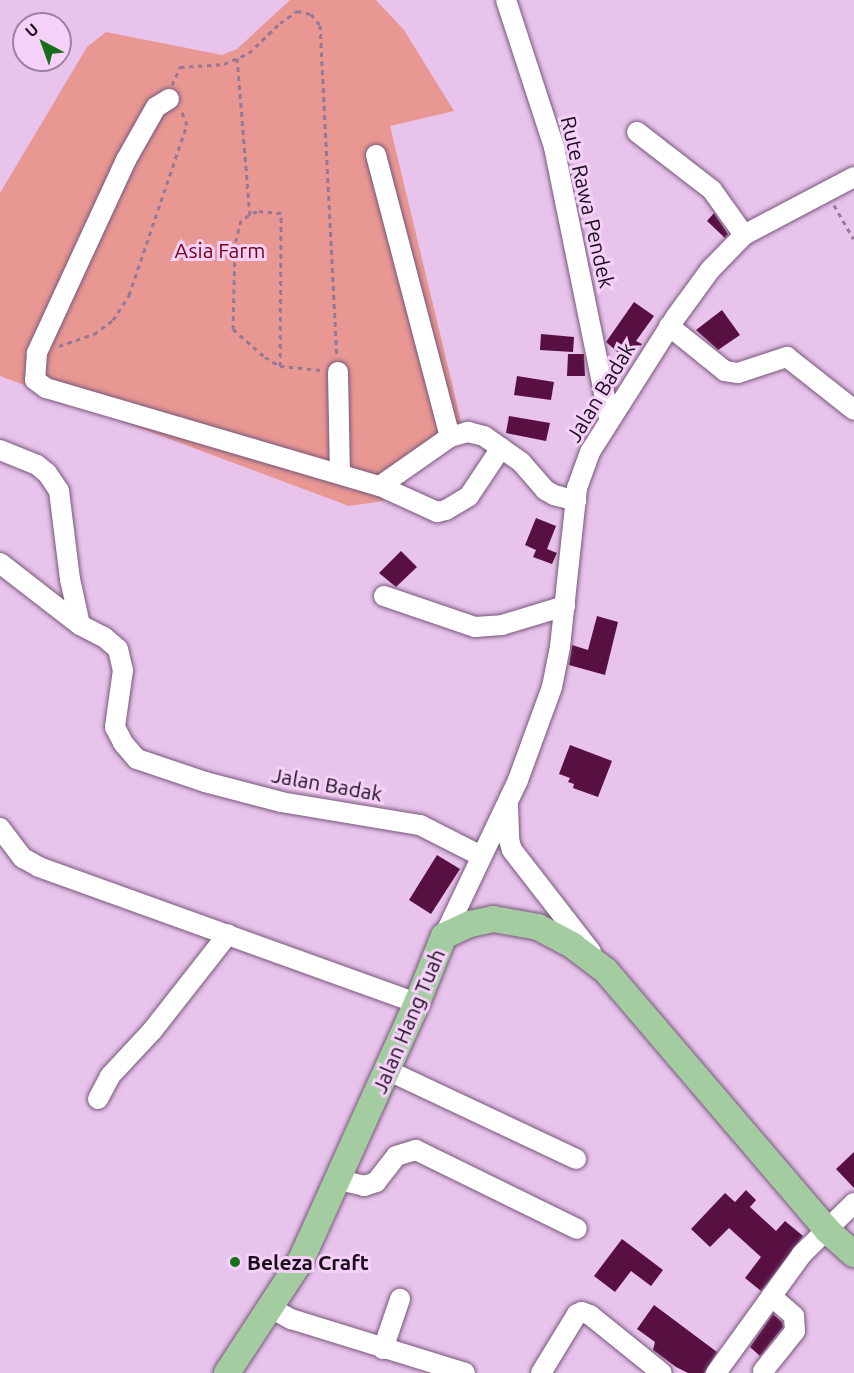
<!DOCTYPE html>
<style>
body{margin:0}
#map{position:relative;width:854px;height:1373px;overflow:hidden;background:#e8c3ec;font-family:Ubuntu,sans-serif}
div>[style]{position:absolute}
.green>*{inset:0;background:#e89793}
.building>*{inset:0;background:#580f42}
.path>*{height:3px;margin-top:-1.5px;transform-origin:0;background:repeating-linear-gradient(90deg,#947997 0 4.5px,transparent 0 9px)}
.roads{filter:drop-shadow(0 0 2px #77577a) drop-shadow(0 0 2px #77577a)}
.minor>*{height:20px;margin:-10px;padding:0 10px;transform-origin:10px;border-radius:10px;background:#fff}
.major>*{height:26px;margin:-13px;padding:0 13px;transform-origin:13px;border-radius:13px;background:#a4cca1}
.dots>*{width:16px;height:16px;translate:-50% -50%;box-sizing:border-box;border:3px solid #f5d0f9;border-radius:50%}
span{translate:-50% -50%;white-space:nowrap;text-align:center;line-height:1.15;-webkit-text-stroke:6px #f5d0f9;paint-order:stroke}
.street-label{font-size:21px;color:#1a0e1c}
.park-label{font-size:21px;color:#750113}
.poi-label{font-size:21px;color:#1a0e1c;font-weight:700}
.left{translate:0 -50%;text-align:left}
.north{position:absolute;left:12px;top:12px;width:60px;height:60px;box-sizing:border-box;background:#f5d0f9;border:2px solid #9d82a1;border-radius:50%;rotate:319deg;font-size:16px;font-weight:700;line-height:24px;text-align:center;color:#1a0e1c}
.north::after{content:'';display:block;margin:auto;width:21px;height:27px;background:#156e18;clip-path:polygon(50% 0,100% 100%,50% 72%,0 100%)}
</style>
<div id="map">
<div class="green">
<div style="clip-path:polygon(290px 0,376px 0,404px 30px,454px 111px,390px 126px,461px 421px,383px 501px,349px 506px,0 376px,0 193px,87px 47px,106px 32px,222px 55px,237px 49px)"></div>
</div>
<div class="building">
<div style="clip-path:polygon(714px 213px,728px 234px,725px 238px,707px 221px)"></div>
<div style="clip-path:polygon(634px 302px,654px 316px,636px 341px,642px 344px,628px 361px,606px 342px)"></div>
<div style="clip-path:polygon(722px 310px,740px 335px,718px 350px,696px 330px)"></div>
<div style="clip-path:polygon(541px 334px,574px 337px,573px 352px,540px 350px)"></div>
<div style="clip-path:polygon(568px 354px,584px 354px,585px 376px,567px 376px)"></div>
<div style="clip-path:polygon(517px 376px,554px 382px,551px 400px,514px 395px)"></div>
<div style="clip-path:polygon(509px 416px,550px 423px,546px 441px,506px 433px)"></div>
<div style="clip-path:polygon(536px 518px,556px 526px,547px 549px,557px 553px,552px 564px,533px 557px,536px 550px,525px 545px)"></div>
<div style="clip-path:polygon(401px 551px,417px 567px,396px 587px,379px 573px)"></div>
<div style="clip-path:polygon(597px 616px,618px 622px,605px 675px,569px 665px,572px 645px,588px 650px)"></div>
<div style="clip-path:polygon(570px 745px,612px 761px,598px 797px,573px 788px,574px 784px,568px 782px,570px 778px,559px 774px)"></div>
<div style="clip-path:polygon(437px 855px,460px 869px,431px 914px,409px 900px)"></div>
<div style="clip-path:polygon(854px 1152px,854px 1188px,836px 1169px)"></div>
<div style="clip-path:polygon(746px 1190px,756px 1200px,750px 1207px,776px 1231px,785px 1221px,803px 1236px,761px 1291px,745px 1278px,761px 1257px,729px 1228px,710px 1247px,691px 1229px,725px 1193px,735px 1202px)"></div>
<div style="clip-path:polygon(622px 1239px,663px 1270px,651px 1286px,631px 1271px,615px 1292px,594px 1276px)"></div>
<div style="clip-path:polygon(654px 1305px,717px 1352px,704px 1373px,688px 1373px,676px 1367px,653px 1350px,655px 1342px,637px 1329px)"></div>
<div style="clip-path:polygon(773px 1314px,782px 1322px,783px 1327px,760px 1356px,750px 1347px)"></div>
</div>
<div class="path">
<div style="left:237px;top:58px;width:158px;rotate:85.3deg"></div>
<div style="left:172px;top:85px;width:20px;rotate:-66deg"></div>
<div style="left:180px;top:67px;width:44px;rotate:-3.9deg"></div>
<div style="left:224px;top:64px;width:27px;rotate:-24deg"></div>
<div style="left:249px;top:53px;width:43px;rotate:-44.1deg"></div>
<div style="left:280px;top:23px;width:21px;rotate:-35deg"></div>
<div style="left:297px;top:11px;width:14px;rotate:12deg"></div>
<div style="left:311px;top:14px;width:14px;rotate:51deg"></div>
<div style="left:320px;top:25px;width:330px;rotate:87.1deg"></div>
<div style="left:834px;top:205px;width:39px;rotate:60deg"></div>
<div style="left:59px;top:346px;width:37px;rotate:-19deg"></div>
<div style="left:94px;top:334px;width:24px;rotate:-36deg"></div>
<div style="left:113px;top:320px;width:30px;rotate:-57deg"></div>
<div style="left:129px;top:295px;width:180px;rotate:-71.2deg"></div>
<div style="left:187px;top:125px;width:17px;rotate:-111deg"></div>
<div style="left:280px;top:366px;width:153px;rotate:-89.6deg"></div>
<div style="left:281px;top:213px;width:24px;rotate:-175deg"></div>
<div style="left:257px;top:211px;width:18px;rotate:151deg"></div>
<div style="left:241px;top:220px;width:25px;rotate:104deg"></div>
<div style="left:235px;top:244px;width:85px;rotate:91.3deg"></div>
<div style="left:233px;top:329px;width:43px;rotate:41.2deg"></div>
<div style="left:265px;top:357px;width:17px;rotate:31deg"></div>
<div style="left:280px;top:366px;width:41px;rotate:5.6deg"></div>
</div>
<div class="roads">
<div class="minor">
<div style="left:506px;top:0;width:155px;rotate:71.9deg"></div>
<div style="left:554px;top:147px;width:277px;rotate:78.5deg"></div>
<div style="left:169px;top:99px;width:15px;rotate:148deg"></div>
<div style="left:156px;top:107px;width:61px;rotate:119.5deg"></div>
<div style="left:126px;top:160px;width:213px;rotate:114.8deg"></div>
<div style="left:37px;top:353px;width:27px;rotate:94deg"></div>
<div style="left:35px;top:380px;width:14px;rotate:36deg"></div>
<div style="left:46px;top:388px;width:348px;rotate:16.4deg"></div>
<div style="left:380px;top:486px;width:63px;rotate:24.5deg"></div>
<div style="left:437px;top:512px;width:9px;rotate:-13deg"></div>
<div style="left:446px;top:510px;width:27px;rotate:-31deg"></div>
<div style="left:469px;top:496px;width:58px;rotate:-56.3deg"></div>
<div style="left:637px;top:132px;width:95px;rotate:37.7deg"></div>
<div style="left:712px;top:190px;width:55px;rotate:54.6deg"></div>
<div style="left:376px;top:155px;width:292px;rotate:75.3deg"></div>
<div style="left:669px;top:326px;width:72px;rotate:38.8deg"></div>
<div style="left:725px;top:371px;width:13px;rotate:9deg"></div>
<div style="left:738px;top:373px;width:52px;rotate:-18.1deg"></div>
<div style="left:787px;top:357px;width:85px;rotate:38.3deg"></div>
<div style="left:338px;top:372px;width:102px;rotate:88.9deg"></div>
<div style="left:0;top:450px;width:40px;rotate:22deg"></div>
<div style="left:37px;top:465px;width:13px;rotate:39deg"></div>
<div style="left:47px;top:473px;width:22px;rotate:56deg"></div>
<div style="left:59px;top:491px;width:89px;rotate:82.9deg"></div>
<div style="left:70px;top:579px;width:47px;rotate:77.7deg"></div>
<div style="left:380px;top:486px;width:85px;rotate:-35deg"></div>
<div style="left:450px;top:437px;width:19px;rotate:-16deg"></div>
<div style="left:468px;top:432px;width:16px;rotate:14deg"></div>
<div style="left:484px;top:436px;width:45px;rotate:35.1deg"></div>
<div style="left:521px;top:462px;width:37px;rotate:49deg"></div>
<div style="left:545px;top:490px;width:10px;rotate:29deg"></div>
<div style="left:554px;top:495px;width:23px;rotate:15deg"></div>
<div style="left:0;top:563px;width:101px;rotate:37.8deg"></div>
<div style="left:80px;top:625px;width:27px;rotate:27deg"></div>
<div style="left:104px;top:637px;width:18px;rotate:41deg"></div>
<div style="left:118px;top:649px;width:22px;rotate:77deg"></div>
<div style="left:123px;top:670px;width:58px;rotate:98deg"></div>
<div style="left:115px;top:727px;width:18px;rotate:63deg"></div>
<div style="left:123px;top:743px;width:21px;rotate:49deg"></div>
<div style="left:137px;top:759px;width:72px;rotate:18.7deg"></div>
<div style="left:205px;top:782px;width:79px;rotate:14.7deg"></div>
<div style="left:281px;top:802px;width:141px;rotate:9.4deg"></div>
<div style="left:420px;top:825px;width:68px;rotate:26.9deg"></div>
<div style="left:384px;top:596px;width:96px;rotate:18.8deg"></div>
<div style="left:475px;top:627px;width:27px;rotate:-4deg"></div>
<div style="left:502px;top:625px;width:66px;rotate:-16.8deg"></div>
<div style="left:508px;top:805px;width:35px;rotate:88deg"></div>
<div style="left:509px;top:840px;width:10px;rotate:73deg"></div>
<div style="left:512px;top:850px;width:129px;rotate:52.2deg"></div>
<div style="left:0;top:828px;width:38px;rotate:53deg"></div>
<div style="left:23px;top:858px;width:18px;rotate:29deg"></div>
<div style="left:39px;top:867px;width:402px;rotate:19.8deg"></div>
<div style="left:444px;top:936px;width:173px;rotate:-64.6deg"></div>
<div style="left:518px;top:780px;width:99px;rotate:-69.9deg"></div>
<div style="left:552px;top:687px;width:41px;rotate:-78.7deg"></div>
<div style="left:560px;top:647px;width:160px;rotate:-83.9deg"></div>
<div style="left:577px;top:488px;width:38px;rotate:-70deg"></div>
<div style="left:590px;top:452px;width:159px;rotate:-57.6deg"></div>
<div style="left:675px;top:318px;width:59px;rotate:-53.9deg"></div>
<div style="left:710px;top:270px;width:49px;rotate:-45.8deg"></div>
<div style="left:744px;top:235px;width:124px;rotate:-27.8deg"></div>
<div style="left:387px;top:1070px;width:209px;rotate:25.2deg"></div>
<div style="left:98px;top:1099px;width:26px;rotate:-62deg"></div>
<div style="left:110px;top:1076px;width:62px;rotate:-47deg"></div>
<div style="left:152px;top:1031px;width:123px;rotate:-51.9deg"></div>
<div style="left:339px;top:1180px;width:26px;rotate:13deg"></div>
<div style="left:364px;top:1186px;width:13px;rotate:-18deg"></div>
<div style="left:376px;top:1182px;width:33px;rotate:-52deg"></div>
<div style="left:396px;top:1156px;width:21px;rotate:-17deg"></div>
<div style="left:416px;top:1150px;width:179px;rotate:26.1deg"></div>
<div style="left:271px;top:1308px;width:23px;rotate:29deg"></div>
<div style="left:291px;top:1319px;width:182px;rotate:17.2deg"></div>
<div style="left:383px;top:1349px;width:53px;rotate:-71.2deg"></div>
<div style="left:763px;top:1371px;width:51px;rotate:-51.3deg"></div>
<div style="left:795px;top:1331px;width:15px;rotate:-94deg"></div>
<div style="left:794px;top:1316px;width:30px;rotate:-139deg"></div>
<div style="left:541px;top:1373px;width:69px;rotate:-58.6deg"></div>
<div style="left:577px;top:1314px;width:5px;rotate:-22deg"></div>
<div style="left:582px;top:1312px;width:9px;rotate:21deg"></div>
<div style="left:590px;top:1315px;width:92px;rotate:38.9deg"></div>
<div style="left:716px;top:1373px;width:147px;rotate:-54.1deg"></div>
<div style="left:802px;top:1254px;width:73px;rotate:-44.4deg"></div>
</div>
<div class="major">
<div style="left:227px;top:1373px;width:135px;rotate:-56.8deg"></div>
<div style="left:301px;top:1260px;width:282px;rotate:-65.7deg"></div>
<div style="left:417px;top:1003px;width:72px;rotate:-68.1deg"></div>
<div style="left:444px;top:936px;width:29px;rotate:-25deg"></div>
<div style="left:470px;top:924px;width:24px;rotate:-12deg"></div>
<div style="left:493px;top:919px;width:46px;rotate:10.1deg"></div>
<div style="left:538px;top:927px;width:40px;rotate:28deg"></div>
<div style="left:573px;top:946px;width:41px;rotate:37.1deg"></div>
<div style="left:606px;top:971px;width:340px;rotate:49.5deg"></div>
<div style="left:827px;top:1230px;width:36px;rotate:42deg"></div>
</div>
</div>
<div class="dots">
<div style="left:235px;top:1262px;background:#156e18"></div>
</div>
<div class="street-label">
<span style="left:588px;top:202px;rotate:77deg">Rute Rawa Pendek</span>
<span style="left:600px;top:392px;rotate:-59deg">Jalan Badak</span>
<span style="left:327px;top:784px;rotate:10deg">Jalan Badak</span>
<span style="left:408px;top:1021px;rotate:-67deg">Jalan Hang Tuah</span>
</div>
<div class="park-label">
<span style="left:220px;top:250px">Asia Farm</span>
</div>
<div class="poi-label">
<span class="left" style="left:247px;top:1262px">Beleza Craft</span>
</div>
<div class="north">U</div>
</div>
